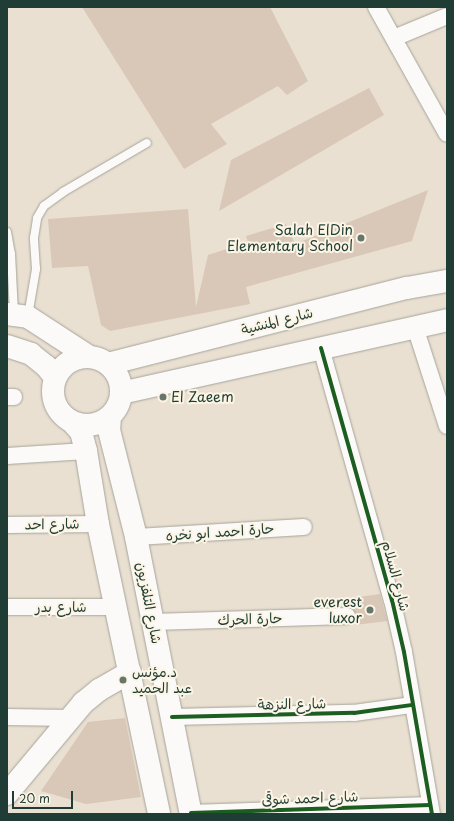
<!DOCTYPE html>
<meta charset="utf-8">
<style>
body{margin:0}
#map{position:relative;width:454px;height:821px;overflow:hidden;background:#eae0d2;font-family:"Playpen Sans","Playpen Sans Arabic",sans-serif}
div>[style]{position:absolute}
.building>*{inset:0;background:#d9c7b7}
.roads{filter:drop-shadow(0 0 1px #a5a49a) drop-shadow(0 0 1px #a5a49a)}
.lane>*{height:8px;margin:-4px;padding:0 4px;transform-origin:4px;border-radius:4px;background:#fcfaf8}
.street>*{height:16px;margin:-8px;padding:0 8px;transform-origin:8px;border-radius:8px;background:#fcfaf8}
.secondary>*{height:22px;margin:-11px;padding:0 11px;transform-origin:11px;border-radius:11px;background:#fcfaf8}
.secondary>.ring{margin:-11px;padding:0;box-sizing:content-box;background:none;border:22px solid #fcfaf8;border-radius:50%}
.cycleway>*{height:4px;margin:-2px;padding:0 2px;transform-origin:2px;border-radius:2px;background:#1b5e20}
.dots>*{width:11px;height:11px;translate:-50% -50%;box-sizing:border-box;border:2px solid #fcf5e5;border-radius:50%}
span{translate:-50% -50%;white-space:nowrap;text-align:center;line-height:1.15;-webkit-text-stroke:4px #fcf5e5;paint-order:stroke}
.poi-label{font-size:14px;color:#1f3d34}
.right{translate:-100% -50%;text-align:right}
.left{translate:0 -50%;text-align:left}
.street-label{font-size:14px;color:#1f3d34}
.frame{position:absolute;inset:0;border:8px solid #1f3d34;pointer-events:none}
.scale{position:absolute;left:12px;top:791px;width:61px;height:18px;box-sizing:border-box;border:2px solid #1f3d34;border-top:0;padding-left:5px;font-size:12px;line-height:14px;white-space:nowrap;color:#1f3d34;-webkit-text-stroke:3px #fcf5e5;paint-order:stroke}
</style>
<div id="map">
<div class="building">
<div style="clip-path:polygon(82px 7px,270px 7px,308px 81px,287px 95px,278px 86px,211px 124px,227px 144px,184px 169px)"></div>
<div style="clip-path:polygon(369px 88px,384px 115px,219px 211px,231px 160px)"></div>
<div style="clip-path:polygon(428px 190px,412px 241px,246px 287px,250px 304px,110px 331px,101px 325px,88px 266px,52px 268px,48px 219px,188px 209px,196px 307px,208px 255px,248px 242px,246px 236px,286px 224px,295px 244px)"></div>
<div style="clip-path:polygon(380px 594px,387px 621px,355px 625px,356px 615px,353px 609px,351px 598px)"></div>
<div style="clip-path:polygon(125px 718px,141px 797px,86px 804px,41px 791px,88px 722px)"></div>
</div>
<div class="roads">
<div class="lane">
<div style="left:7px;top:232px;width:22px;rotate:80deg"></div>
<div style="left:11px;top:254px;width:59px;rotate:87.1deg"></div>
<div style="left:28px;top:316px;width:48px;rotate:-80.3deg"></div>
<div style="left:36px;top:269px;width:31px;rotate:-94deg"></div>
<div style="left:34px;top:238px;width:20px;rotate:-81deg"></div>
<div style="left:37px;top:218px;width:14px;rotate:-60deg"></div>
<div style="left:44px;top:206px;width:24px;rotate:-36deg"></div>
<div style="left:63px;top:192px;width:97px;rotate:-30.3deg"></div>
</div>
<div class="street">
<div style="left:376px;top:7px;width:145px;rotate:60.8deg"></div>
<div style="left:394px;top:38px;width:57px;rotate:-22.5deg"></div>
<div style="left:415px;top:327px;width:104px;rotate:72.1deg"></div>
<div style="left:321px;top:348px;width:262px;rotate:74.3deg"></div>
<div style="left:392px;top:600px;width:53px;rotate:77deg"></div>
<div style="left:404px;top:652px;width:164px;rotate:80.2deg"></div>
<div style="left:7px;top:397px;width:7px"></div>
<div style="left:7px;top:456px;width:79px;rotate:-3.6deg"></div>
<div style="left:7px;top:525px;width:91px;rotate:-0.6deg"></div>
<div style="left:136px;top:537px;width:168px;rotate:-3.4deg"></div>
<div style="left:7px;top:607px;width:109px"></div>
<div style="left:153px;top:622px;width:194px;rotate:-1.8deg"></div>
<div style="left:7px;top:717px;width:62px;rotate:0.9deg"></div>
<div style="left:172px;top:717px;width:182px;rotate:-1.3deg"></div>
<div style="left:354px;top:713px;width:59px;rotate:-7.9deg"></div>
<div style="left:191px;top:813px;width:239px;rotate:-1.9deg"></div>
</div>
<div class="secondary">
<div style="left:7px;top:314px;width:21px;rotate:8deg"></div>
<div style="left:28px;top:317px;width:72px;rotate:33deg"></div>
<div style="left:7px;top:346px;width:25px;rotate:18deg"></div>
<div style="left:31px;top:354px;width:19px;rotate:39deg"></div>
<div style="left:46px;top:366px;width:14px;rotate:51deg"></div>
<div class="ring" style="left:53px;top:357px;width:46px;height:46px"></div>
<div style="left:108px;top:364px;width:309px;rotate:-14.3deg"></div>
<div style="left:407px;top:288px;width:41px;rotate:-9.9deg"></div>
<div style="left:121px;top:393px;width:334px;rotate:-12.6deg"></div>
<div style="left:110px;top:417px;width:13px;rotate:94deg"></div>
<div style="left:109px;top:430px;width:110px;rotate:75.8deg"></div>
<div style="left:136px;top:537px;width:282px;rotate:78.8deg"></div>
<div style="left:73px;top:423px;width:12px;rotate:48deg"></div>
<div style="left:81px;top:432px;width:20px;rotate:75deg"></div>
<div style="left:86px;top:451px;width:74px;rotate:80.7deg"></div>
<div style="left:98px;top:524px;width:296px;rotate:78.1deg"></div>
<div style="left:7px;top:794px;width:119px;rotate:-50.1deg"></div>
<div style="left:83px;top:703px;width:21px;rotate:-39deg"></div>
<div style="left:99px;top:690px;width:36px;rotate:-30deg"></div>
</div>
</div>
<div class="cycleway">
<div style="left:321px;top:348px;width:262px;rotate:74.3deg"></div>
<div style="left:392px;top:600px;width:53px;rotate:77deg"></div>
<div style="left:404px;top:652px;width:164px;rotate:80.2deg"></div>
<div style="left:172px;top:717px;width:182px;rotate:-1.3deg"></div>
<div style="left:354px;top:713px;width:59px;rotate:-7.9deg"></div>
<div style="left:191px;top:813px;width:239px;rotate:-1.9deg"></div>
</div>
<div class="dots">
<div style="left:361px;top:238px;background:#66766b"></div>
<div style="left:163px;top:397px;background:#66766b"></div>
<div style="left:370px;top:610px;background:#66766b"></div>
<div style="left:123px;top:680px;background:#66766b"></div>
</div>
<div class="poi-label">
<span class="right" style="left:353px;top:238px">Salah ElDin<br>Elementary School</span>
<span class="left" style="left:171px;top:397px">El Zaeem</span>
<span class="right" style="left:362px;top:610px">everest<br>luxor</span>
<span class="left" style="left:132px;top:680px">د.مؤنس<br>عبد الحميد</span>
</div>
<div class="street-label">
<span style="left:277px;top:321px;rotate:-14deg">شارع المنشية</span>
<span style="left:52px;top:524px;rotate:-1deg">شارع احد</span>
<span style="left:220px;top:532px;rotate:-4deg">حارة احمد ابو نخره</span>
<span style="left:396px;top:576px;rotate:75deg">شارع السلام</span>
<span style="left:149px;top:603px;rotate:79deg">شارع التلفزيون</span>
<span style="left:61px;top:607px">شارع بدر</span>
<span style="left:250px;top:619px;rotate:-2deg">حارة الحرك</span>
<span style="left:292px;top:704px;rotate:-1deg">شارع النزهة</span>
<span style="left:310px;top:798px;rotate:-2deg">شارع احمد شوقى</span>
</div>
<div class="frame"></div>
<div class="scale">20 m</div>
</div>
